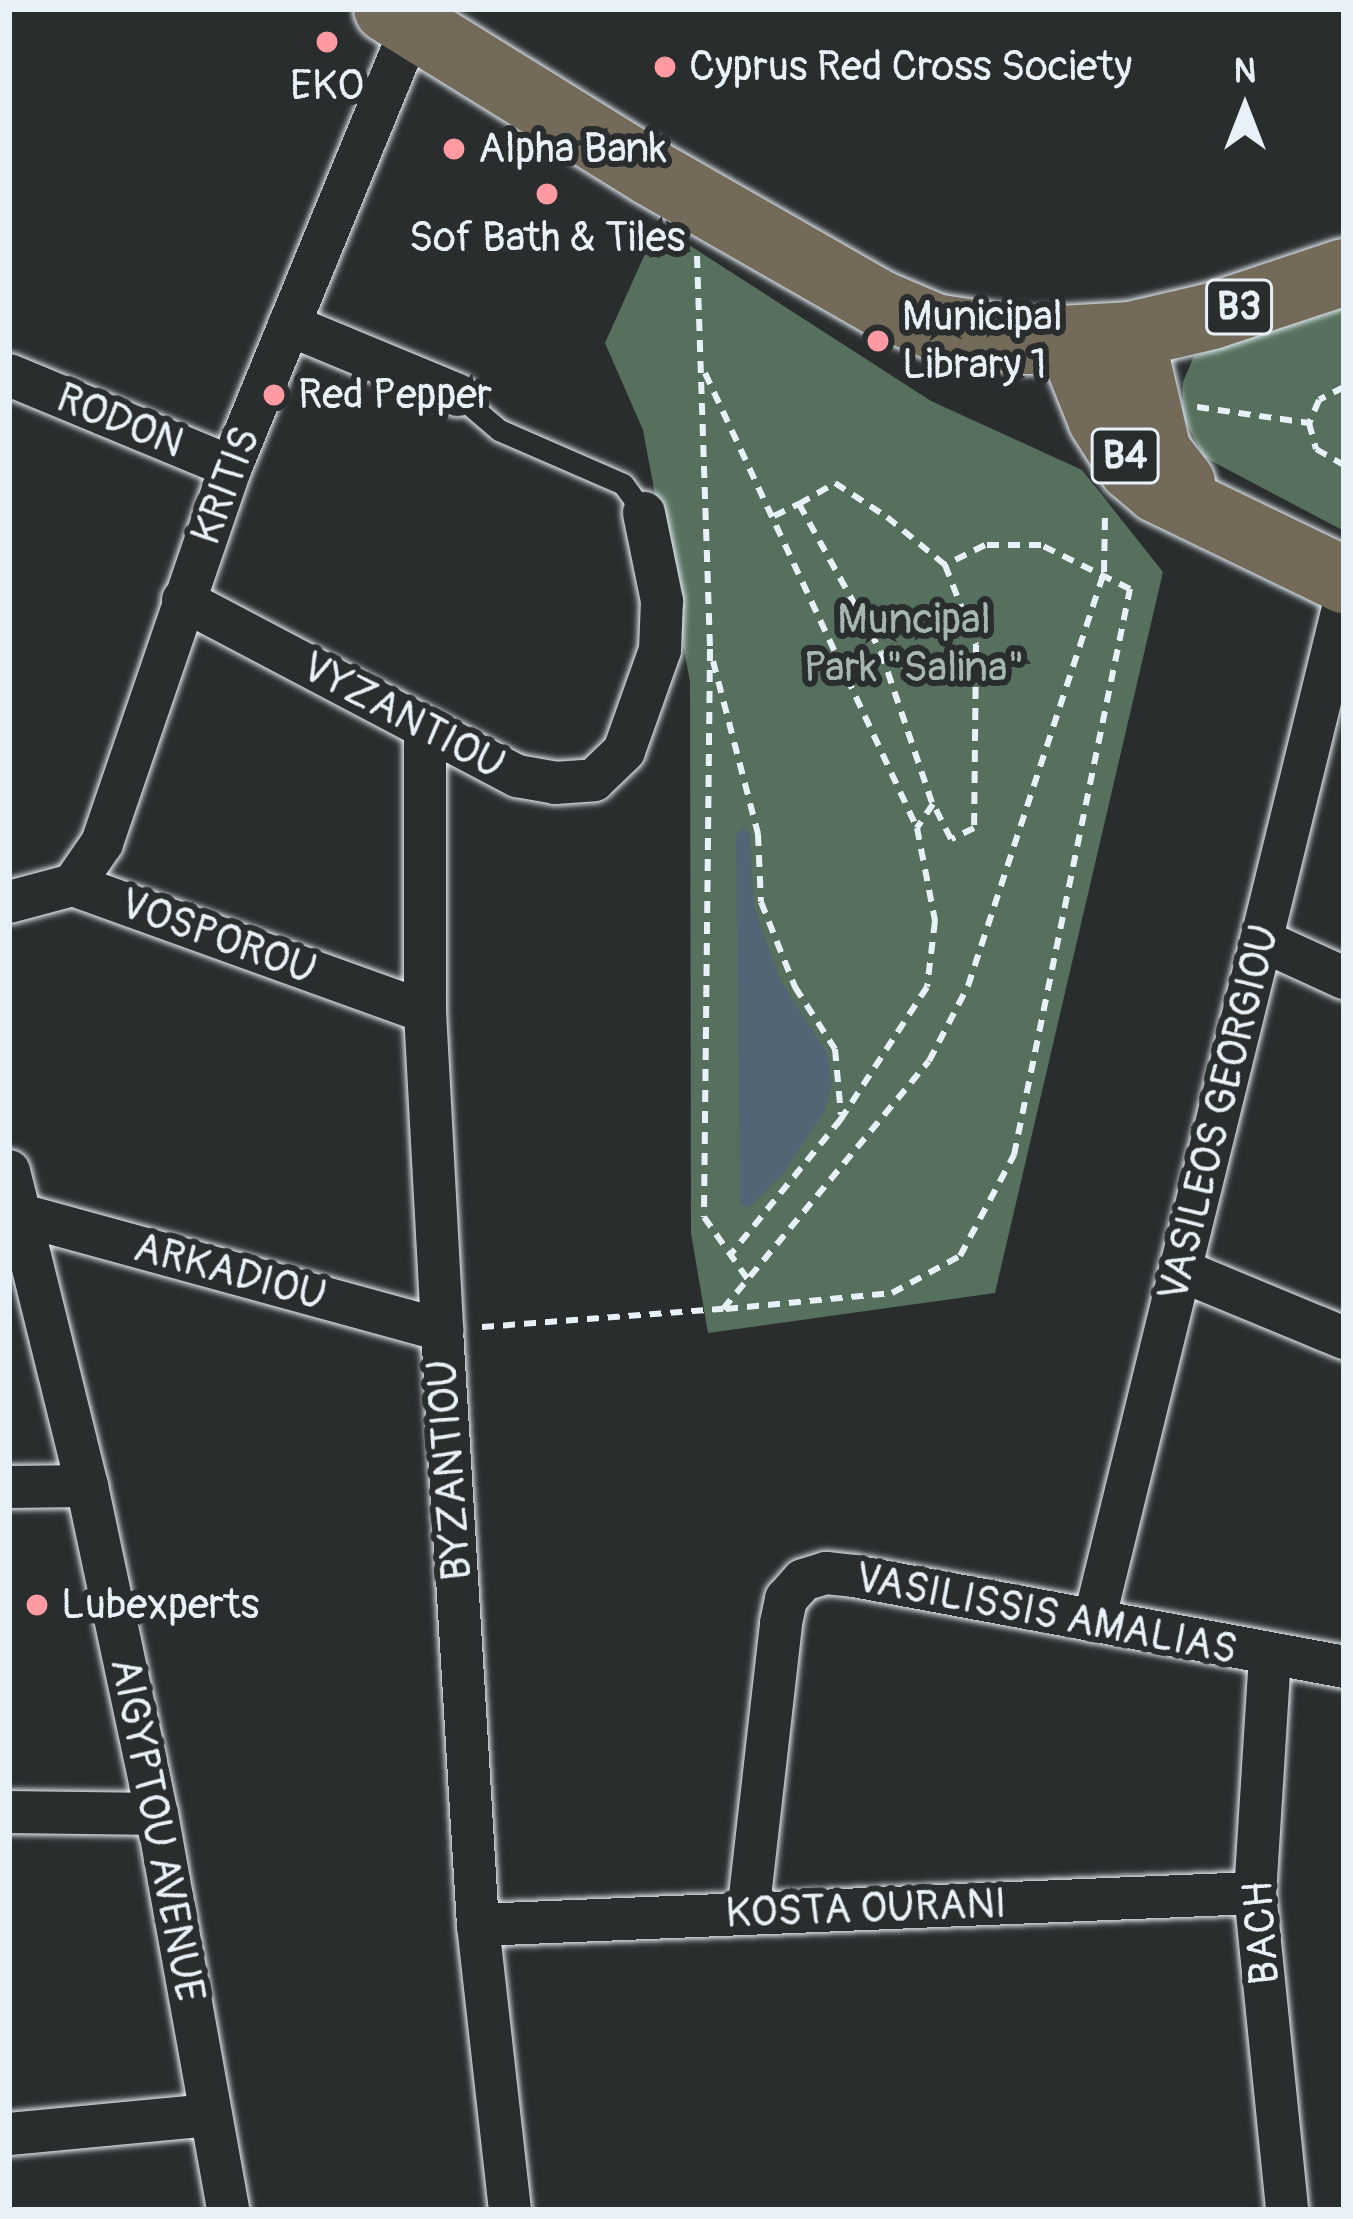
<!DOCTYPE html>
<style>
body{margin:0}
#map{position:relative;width:1353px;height:2219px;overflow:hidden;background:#2a2d2e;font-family:Pangolin,sans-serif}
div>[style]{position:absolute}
.green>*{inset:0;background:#56705d}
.water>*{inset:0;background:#526575}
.path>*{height:6px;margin-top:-3px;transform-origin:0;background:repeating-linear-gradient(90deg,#e8f1f8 0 12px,transparent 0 21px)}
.roads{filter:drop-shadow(0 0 3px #e8f1f8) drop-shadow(0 0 3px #e8f1f8)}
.lane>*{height:21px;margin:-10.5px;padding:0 10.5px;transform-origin:10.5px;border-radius:10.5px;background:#2a2d2e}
.street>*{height:42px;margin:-21px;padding:0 21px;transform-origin:21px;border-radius:21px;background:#2a2d2e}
.primary>*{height:66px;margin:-33px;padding:0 33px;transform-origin:33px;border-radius:33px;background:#746a5a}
.dots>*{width:33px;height:33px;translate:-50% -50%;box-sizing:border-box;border:6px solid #2a2d2e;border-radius:50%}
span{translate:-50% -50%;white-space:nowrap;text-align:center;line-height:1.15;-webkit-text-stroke:12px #2a2d2e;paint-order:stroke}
.shield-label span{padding:3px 9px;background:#2a2d2e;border:3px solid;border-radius:9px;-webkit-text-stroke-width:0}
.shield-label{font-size:39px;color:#e8f1f8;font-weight:700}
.poi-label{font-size:42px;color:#e8f1f8}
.left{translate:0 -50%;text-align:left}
.street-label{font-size:42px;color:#e8f1f8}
.park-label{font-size:42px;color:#a6b7b2}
.frame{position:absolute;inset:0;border:12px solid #e8f1f8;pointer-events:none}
.north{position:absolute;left:1185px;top:48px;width:120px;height:120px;-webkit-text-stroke:9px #2a2d2e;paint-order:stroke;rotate:0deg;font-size:33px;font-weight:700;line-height:48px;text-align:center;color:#e8f1f8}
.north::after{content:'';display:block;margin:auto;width:42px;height:54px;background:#e8f1f8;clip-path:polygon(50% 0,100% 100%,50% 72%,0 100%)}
</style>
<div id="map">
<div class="green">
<div style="clip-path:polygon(658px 225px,931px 401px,1082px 470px,1163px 572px,995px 1293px,708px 1333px,691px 1233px,690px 682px,643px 430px,605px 343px)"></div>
<div style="clip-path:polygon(1344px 308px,1344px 531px,1204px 457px,1182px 414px,1183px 382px,1194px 356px)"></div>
</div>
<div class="water">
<div style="clip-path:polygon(744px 828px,750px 833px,754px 904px,763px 933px,781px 981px,827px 1053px,832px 1082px,825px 1111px,783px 1174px,749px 1208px,740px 1203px,736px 834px)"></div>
</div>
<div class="path">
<div style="left:697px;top:256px;width:393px;rotate:88.1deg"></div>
<div style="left:710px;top:649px;width:568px;rotate:90.61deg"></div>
<div style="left:704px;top:1217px;width:78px;rotate:54.9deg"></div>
<div style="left:705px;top:373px;width:502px;rotate:65.02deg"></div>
<div style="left:917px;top:828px;width:95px;rotate:79deg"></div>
<div style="left:935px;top:921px;width:66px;rotate:96.9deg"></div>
<div style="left:927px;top:987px;width:158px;rotate:123.1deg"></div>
<div style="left:841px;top:1119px;width:174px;rotate:129.2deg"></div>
<div style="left:1344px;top:387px;width:28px;rotate:153deg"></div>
<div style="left:1319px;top:400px;width:25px;rotate:113deg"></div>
<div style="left:1309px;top:423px;width:27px;rotate:75deg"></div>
<div style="left:1316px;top:449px;width:32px;rotate:30deg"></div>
<div style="left:1197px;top:407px;width:113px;rotate:8.1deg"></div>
<div style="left:799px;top:504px;width:42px;rotate:-30.3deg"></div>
<div style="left:835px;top:483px;width:62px;rotate:33.2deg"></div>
<div style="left:887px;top:517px;width:75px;rotate:39.6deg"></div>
<div style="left:945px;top:565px;width:86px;rotate:68.8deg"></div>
<div style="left:976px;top:645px;width:183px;rotate:90.6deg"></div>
<div style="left:974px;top:828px;width:25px;rotate:154deg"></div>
<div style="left:951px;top:839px;width:39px;rotate:-117deg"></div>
<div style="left:933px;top:804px;width:29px;rotate:124deg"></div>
<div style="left:774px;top:516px;width:28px;rotate:-26deg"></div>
<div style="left:799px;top:504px;width:169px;rotate:61deg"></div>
<div style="left:881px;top:652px;width:159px;rotate:71.3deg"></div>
<div style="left:713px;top:661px;width:179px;rotate:75.4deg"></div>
<div style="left:758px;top:834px;width:68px;rotate:87.5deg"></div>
<div style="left:761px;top:902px;width:92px;rotate:68.2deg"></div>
<div style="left:795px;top:987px;width:74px;rotate:57.2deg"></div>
<div style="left:835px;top:1049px;width:66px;rotate:84.8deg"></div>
<div style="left:726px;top:1309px;width:167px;rotate:-5.5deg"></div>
<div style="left:892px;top:1293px;width:77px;rotate:-28.6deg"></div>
<div style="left:960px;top:1256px;width:115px;rotate:-61.9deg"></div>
<div style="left:1014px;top:1155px;width:578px;rotate:-78.42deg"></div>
<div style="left:1130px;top:589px;width:99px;rotate:-153.7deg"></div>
<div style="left:1041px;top:545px;width:56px;rotate:180deg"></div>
<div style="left:985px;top:545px;width:45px;rotate:153.4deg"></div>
<div style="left:482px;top:1327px;width:242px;rotate:-4.3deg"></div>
<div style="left:723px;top:1309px;width:322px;rotate:-50.3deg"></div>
<div style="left:929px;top:1061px;width:85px;rotate:-62.5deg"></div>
<div style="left:968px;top:986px;width:436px;rotate:-71.8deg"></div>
<div style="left:1104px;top:572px;width:60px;rotate:-89deg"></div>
</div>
<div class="roads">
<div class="lane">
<div style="left:458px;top:395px;width:54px;rotate:40.5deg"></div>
<div style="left:499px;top:430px;width:135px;rotate:23.5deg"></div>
<div style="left:623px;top:484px;width:36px;rotate:54deg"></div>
</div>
<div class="street">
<div style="left:289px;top:325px;width:183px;rotate:22.5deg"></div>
<div style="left:9px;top:375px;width:240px;rotate:22.5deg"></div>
<div style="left:183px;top:600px;width:378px;rotate:27.8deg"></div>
<div style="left:517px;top:776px;width:39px;rotate:10deg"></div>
<div style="left:555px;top:783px;width:39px;rotate:-4deg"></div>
<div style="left:594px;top:780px;width:42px;rotate:-44deg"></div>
<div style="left:624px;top:751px;width:107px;rotate:-70.4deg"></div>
<div style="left:660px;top:650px;width:49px;rotate:-87.7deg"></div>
<div style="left:662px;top:601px;width:90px;rotate:-101.6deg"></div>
<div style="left:425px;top:728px;width:284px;rotate:90deg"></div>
<div style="left:425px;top:1012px;width:318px;rotate:86.9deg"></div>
<div style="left:442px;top:1330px;width:596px;rotate:86.54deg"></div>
<div style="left:478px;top:1925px;width:287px;rotate:83.6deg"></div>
<div style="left:73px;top:885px;width:51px;rotate:-55.4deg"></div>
<div style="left:102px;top:843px;width:398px;rotate:-71.1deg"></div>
<div style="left:231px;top:467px;width:480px;rotate:-67.7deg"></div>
<div style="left:9px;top:902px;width:66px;rotate:-14.9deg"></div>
<div style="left:73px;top:885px;width:374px;rotate:19.8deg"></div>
<div style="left:1261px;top:940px;width:91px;rotate:24.6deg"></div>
<div style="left:9px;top:1171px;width:325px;rotate:76.1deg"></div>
<div style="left:87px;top:1486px;width:335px;rotate:78deg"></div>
<div style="left:157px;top:1814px;width:402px;rotate:79.8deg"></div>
<div style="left:18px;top:1214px;width:440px;rotate:15.3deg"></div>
<div style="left:1180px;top:1270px;width:178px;rotate:22.5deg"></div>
<div style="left:9px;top:1487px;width:78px;rotate:-0.7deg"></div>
<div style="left:1094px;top:1621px;width:1047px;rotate:-76.19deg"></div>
<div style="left:1270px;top:1656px;width:237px;rotate:93.6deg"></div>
<div style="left:1255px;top:1893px;width:319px;rotate:84.2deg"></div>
<div style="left:9px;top:1812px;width:148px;rotate:0.8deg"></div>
<div style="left:748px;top:1914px;width:293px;rotate:-83.5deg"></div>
<div style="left:781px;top:1623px;width:25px;rotate:-78deg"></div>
<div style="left:786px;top:1599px;width:25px;rotate:-48deg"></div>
<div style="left:803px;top:1580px;width:24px;rotate:-17deg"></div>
<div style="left:826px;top:1573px;width:28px;rotate:6deg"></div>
<div style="left:854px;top:1576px;width:498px;rotate:10.5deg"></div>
<div style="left:478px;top:1925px;width:778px;rotate:-2.36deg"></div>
<div style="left:9px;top:2134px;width:202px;rotate:-5.4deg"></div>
</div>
<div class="primary">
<div style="left:387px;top:9px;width:309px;rotate:31.8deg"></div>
<div style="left:650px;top:172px;width:264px;rotate:29.8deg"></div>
<div style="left:879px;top:303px;width:61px;rotate:23.2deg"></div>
<div style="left:935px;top:327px;width:93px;rotate:8.7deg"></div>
<div style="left:1027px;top:341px;width:104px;rotate:-3.3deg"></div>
<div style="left:1131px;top:335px;width:83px;rotate:-13.2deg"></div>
<div style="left:1212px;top:316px;width:139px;rotate:-18.4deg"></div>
<div style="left:1131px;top:335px;width:120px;rotate:77deg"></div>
<div style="left:1158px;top:452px;width:39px;rotate:52deg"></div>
<div style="left:1070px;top:341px;width:84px;rotate:68.3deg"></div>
<div style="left:1101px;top:419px;width:58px;rotate:57.7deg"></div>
<div style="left:1132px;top:468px;width:34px;rotate:40deg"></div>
<div style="left:1158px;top:490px;width:207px;rotate:25.8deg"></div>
</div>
</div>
<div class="dots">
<div style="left:327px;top:42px;background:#ff9aa2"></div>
<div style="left:665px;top:67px;background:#ff9aa2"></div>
<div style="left:454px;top:149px;background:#ff9aa2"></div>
<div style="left:547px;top:194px;background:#ff9aa2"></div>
<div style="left:878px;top:341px;background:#ff9aa2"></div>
<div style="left:274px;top:395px;background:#ff9aa2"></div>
<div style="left:37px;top:1605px;background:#ff9aa2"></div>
</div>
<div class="shield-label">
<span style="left:1239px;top:307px">B3</span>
<span style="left:1125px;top:456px">B4</span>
</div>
<div class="poi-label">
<span class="left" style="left:689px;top:67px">Cyprus Red Cross Society</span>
<span style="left:327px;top:86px">EKO</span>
<span class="left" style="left:478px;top:149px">Alpha Bank</span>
<span style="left:547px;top:238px">Sof Bath &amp; Tiles</span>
<span class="left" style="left:902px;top:341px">Municipal<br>Library 1</span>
<span class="left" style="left:298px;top:395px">Red Pepper</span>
<span class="left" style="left:61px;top:1605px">Lubexperts</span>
</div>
<div class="street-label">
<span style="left:120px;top:421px;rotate:22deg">RODON</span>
<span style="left:226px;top:486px;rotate:-69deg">KRITIS</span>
<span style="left:403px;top:716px;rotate:28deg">VYZANTIOU</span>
<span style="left:218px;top:937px;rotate:20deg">VOSPOROU</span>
<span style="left:1219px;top:1113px;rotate:-76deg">VASILEOS GEORGIOU</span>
<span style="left:230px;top:1272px;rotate:15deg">ARKADIOU</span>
<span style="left:450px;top:1470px;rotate:-94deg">BYZANTIOU</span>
<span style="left:1046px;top:1614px;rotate:11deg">VASILISSIS AMALIAS</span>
<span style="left:157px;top:1830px;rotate:79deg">AIGYPTOU AVENUE</span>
<span style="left:866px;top:1909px;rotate:-2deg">KOSTA OURANI</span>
<span style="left:1262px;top:1933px;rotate:-94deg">BACH</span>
</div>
<div class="park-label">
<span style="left:914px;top:644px">Muncipal<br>Park "Salina"</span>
</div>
<div class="frame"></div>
<div class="north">N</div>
</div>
